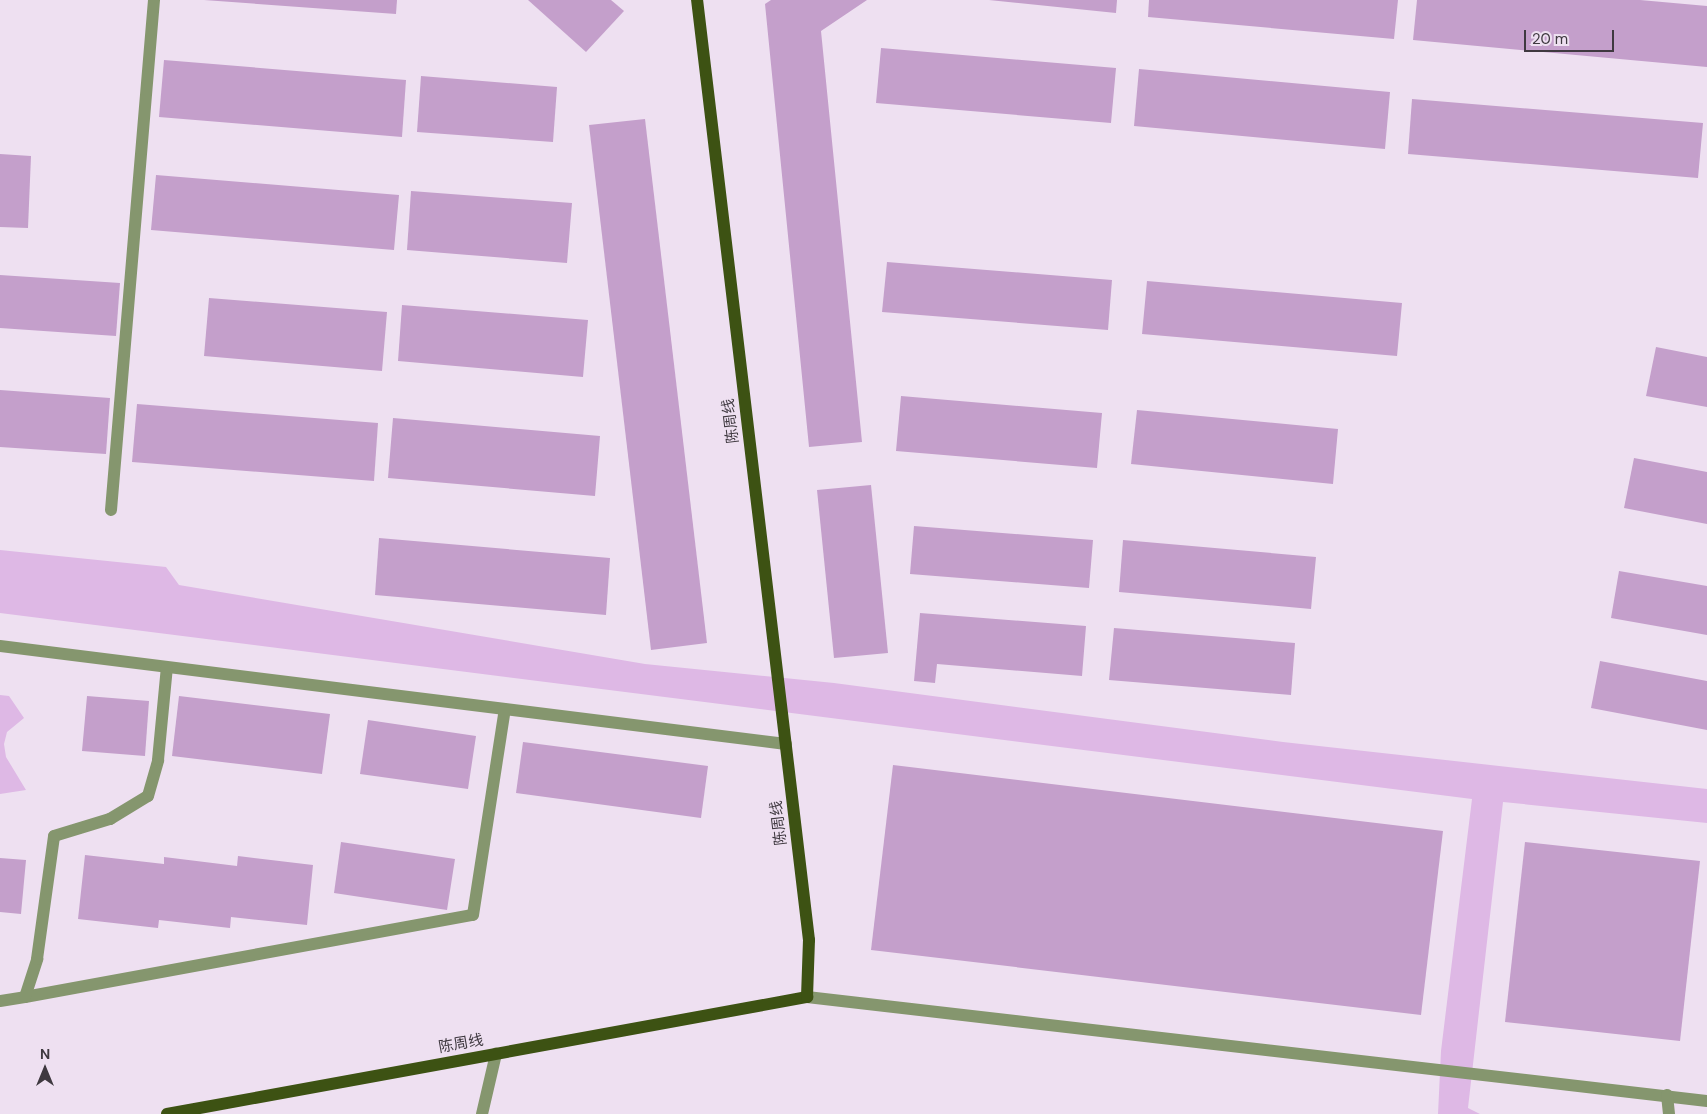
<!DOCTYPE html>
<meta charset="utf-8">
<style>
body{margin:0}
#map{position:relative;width:1707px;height:1114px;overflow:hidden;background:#eee0f1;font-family:"DM Sans","Noto Sans SC",sans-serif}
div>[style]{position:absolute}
.water>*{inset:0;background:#deb8e5}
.building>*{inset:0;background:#c49fcb}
.minor>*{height:12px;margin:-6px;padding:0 6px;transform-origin:6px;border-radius:6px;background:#85966e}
.major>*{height:12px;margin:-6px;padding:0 6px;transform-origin:6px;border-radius:6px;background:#3d5213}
span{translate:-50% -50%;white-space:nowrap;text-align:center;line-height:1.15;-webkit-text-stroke:4.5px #eee0f1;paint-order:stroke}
.street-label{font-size:15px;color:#3f3940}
.north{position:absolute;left:20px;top:1044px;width:50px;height:50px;-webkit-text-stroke:4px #eee0f1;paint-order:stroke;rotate:0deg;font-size:14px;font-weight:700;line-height:20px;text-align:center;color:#3f3940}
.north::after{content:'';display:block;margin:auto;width:18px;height:22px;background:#3f3940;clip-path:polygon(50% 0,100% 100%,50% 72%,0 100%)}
.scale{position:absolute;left:1524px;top:30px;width:90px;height:22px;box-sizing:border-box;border:2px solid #3f3940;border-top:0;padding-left:6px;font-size:15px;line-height:18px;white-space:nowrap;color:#3f3940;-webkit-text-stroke:4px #eee0f1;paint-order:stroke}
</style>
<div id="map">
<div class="water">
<div style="clip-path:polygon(0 550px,166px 567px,179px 585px,645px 664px,834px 683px,1283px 742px,1707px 789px,1707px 823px,1503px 802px,1468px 1108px,1480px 1114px,1438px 1114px,1441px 1051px,1472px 799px,0 613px)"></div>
<div style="clip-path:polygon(0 695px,9px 696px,24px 718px,7px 732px,4px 744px,6px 757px,26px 790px,0 794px)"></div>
</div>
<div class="building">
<div style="clip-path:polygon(204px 0,397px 0,396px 14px)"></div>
<div style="clip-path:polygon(528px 0,611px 0,624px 11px,586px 52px)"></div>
<div style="clip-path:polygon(771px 0,867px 0,821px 31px,862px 442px,809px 447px,765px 4px)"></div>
<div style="clip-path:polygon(989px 0,1117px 0,1116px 13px)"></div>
<div style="clip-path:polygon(1149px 0,1398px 0,1394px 39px,1148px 17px)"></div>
<div style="clip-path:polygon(1417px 0,1640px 0,1707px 6px,1707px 67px,1413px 40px)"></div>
<div style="clip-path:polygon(881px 48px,1116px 68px,1111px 123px,876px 103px)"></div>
<div style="clip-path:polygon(164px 60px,406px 80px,402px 137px,159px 117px)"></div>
<div style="clip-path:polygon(1139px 69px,1390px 92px,1385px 149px,1134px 126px)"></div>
<div style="clip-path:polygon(421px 76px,557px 87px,553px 142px,417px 132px)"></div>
<div style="clip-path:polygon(1412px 99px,1703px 123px,1698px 178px,1408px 154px)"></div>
<div style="clip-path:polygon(645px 119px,707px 643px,651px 650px,589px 125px)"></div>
<div style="clip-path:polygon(0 154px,31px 156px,28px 228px,0 227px)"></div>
<div style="clip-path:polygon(156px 175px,399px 195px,394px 250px,151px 230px)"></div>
<div style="clip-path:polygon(411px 191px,572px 203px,567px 263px,407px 250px)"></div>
<div style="clip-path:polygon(887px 262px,1112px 280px,1108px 330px,882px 312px)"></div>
<div style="clip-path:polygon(0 275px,120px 283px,116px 336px,0 328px)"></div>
<div style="clip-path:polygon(1147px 281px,1402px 303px,1397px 356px,1142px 334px)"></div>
<div style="clip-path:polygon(209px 298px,387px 312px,382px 371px,204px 356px)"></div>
<div style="clip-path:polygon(402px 305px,588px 320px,583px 377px,398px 361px)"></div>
<div style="clip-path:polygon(1656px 347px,1707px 357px,1707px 407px,1646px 396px)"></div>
<div style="clip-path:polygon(0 390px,110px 398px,106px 454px,0 447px)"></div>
<div style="clip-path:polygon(901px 396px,1102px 413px,1097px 468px,896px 451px)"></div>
<div style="clip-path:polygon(137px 404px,378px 423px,374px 481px,132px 462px)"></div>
<div style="clip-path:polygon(1137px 410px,1338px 429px,1333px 484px,1131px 464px)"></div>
<div style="clip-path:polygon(393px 418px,600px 436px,595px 496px,388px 478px)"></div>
<div style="clip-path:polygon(1634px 458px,1707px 472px,1707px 524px,1624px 508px)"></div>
<div style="clip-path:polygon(871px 485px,888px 653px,834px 658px,817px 490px)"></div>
<div style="clip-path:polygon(914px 526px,1093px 540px,1089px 588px,910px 574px)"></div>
<div style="clip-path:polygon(379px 538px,610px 558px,606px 615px,375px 595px)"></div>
<div style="clip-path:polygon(1123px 540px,1316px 557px,1311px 609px,1119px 592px)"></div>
<div style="clip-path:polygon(1619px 571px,1707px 586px,1707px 635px,1611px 618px)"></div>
<div style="clip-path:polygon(920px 613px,1086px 626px,1082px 676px,937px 664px,935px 683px,914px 681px)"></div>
<div style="clip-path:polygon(1114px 628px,1295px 643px,1291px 695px,1109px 680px)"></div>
<div style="clip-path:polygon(1600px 661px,1707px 681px,1707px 730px,1591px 708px)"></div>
<div style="clip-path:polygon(87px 696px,149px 701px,145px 756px,82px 751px)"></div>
<div style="clip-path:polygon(179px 696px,330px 714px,322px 774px,172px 756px)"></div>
<div style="clip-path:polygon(368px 720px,476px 736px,468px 789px,360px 774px)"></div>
<div style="clip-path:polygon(523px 742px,708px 766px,701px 818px,516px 793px)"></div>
<div style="clip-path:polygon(893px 765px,1443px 831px,1421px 1015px,871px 950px)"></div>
<div style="clip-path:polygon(341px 842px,455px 859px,447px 910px,334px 893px)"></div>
<div style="clip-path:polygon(1525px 842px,1700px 861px,1680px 1041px,1505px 1022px)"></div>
<div style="clip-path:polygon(85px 855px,164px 864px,164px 857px,237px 866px,238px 856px,313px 865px,307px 925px,231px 917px,230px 928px,159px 920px,158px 928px,78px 919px)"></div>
<div style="clip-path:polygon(0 858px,26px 860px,21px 914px,0 912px)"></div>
</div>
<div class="minor">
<div style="left:111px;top:510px;width:512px;rotate:-85.18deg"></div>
<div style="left:0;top:646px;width:792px;rotate:7.11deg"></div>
<div style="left:25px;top:997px;width:455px;rotate:-10.4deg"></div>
<div style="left:473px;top:915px;width:208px;rotate:-81.2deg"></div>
<div style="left:807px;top:997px;width:906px;rotate:6.59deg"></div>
<div style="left:0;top:1001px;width:25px;rotate:-9deg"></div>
<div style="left:25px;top:997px;width:40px;rotate:-72deg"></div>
<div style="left:37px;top:959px;width:124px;rotate:-82.1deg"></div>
<div style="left:54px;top:836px;width:59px;rotate:-16.9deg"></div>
<div style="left:110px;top:819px;width:44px;rotate:-31.2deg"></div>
<div style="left:148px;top:796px;width:37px;rotate:-74deg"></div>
<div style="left:158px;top:760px;width:93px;rotate:-84.5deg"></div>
<div style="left:1667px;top:1095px;width:19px;rotate:84deg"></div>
<div style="left:482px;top:1114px;width:62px;rotate:-76.9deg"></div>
</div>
<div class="major">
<div style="left:167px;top:1114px;width:651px;rotate:-10.36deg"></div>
<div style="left:807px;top:997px;width:57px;rotate:-88deg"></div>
<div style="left:809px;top:940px;width:947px;rotate:-96.79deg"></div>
</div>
<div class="street-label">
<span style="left:731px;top:421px;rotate:-97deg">陈周线</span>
<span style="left:779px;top:823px;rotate:-97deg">陈周线</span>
<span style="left:461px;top:1044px;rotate:-10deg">陈周线</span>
</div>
<div class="north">N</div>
<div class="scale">20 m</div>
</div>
